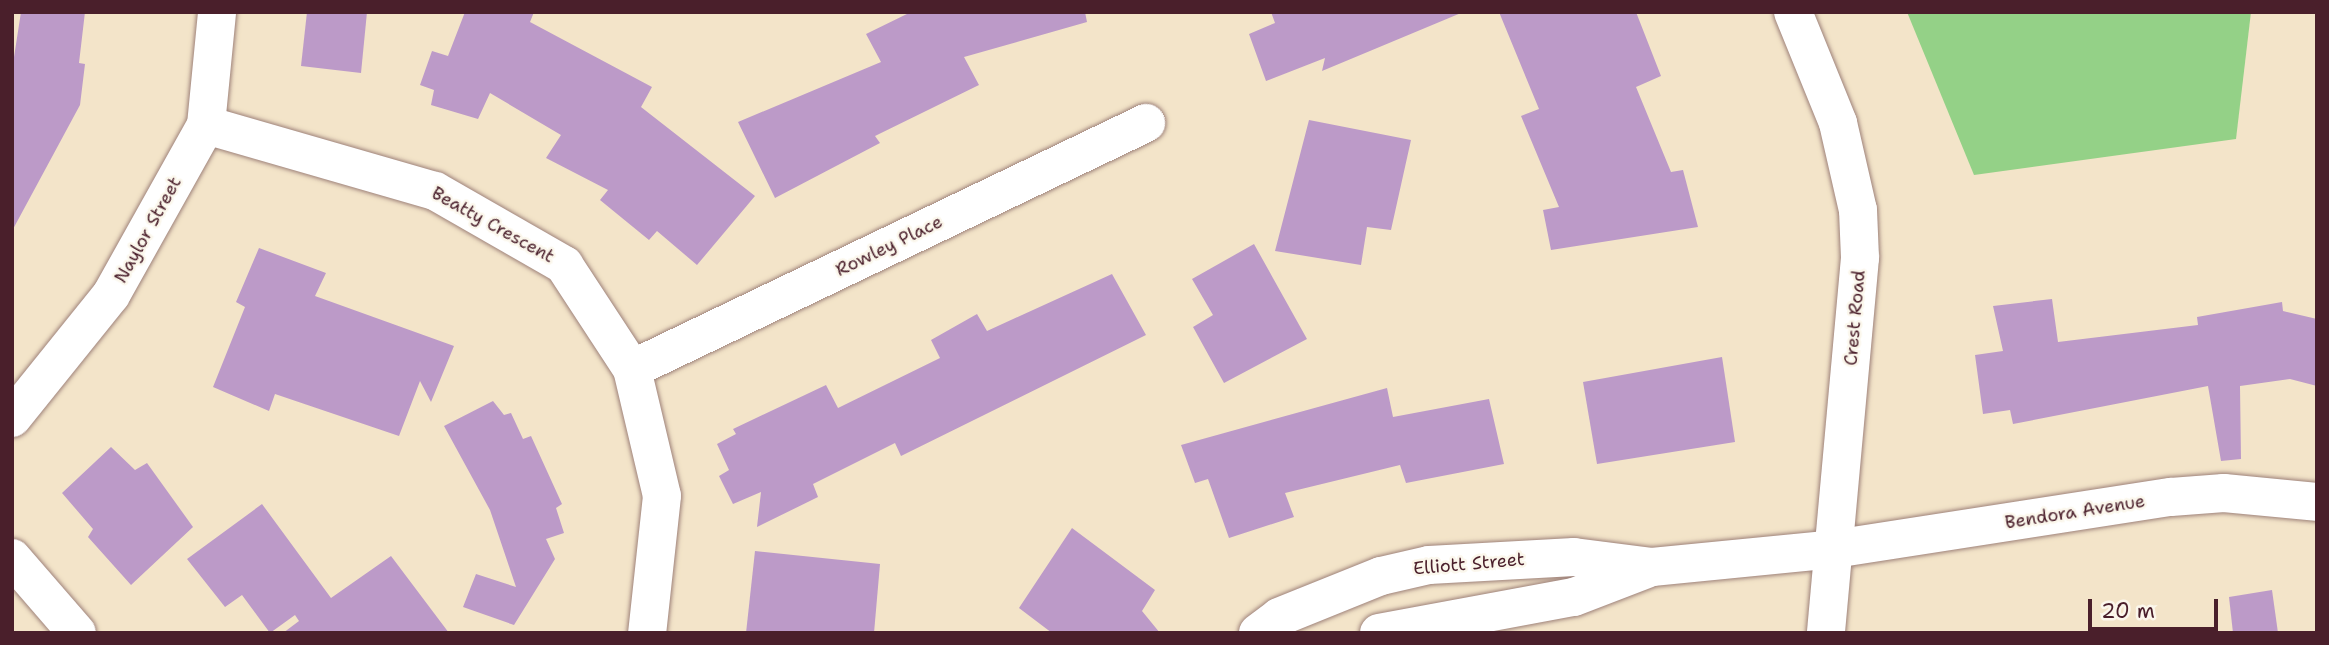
<!DOCTYPE html>
<style>
body{margin:0}
#map{position:relative;width:2329px;height:645px;overflow:hidden;background:#f3e4c9;font-family:"Shantell Sans",sans-serif}
div>[style]{position:absolute}
.green>*{inset:0;background:#94d187}
.building>*{inset:0;background:#bc9ac8}
.roads{filter:drop-shadow(0 0 2px #9e827a) drop-shadow(0 0 2px #9e827a)}
.minor>*{height:38px;margin:-19px;padding:0 19px;transform-origin:19px;border-radius:19px;background:#fff}
span{translate:-50% -50%;white-space:nowrap;text-align:center;line-height:1.15;-webkit-text-stroke:5px #fbf7ec;paint-order:stroke}
.street-label{font-size:18px;color:#4a1f2b}
.frame{position:absolute;inset:0;border:14px solid #4a1f2b;pointer-events:none}
.scale{position:absolute;left:2088px;top:599px;width:130px;height:32px;box-sizing:border-box;border:4px solid #4a1f2b;border-top:0;padding-left:9px;font-size:21px;line-height:24px;white-space:nowrap;color:#4a1f2b;-webkit-text-stroke:5px #fbf7ec;paint-order:stroke}
</style>
<div id="map">
<div class="green">
<div style="clip-path:polygon(1907px 12px,2251px 12px,2236px 139px,1974px 175px)"></div>
</div>
<div class="building">
<div style="clip-path:polygon(21px 12px,85px 12px,79px 63px,85px 64px,80px 105px,12px 231px,12px 70px)"></div>
<div style="clip-path:polygon(307px 12px,367px 12px,361px 73px,301px 66px)"></div>
<div style="clip-path:polygon(465px 12px,534px 12px,530px 22px,652px 87px,641px 107px,755px 196px,697px 265px,657px 231px,649px 240px,600px 200px,608px 190px,546px 158px,561px 135px,490px 93px,478px 119px,431px 105px,434px 90px,420px 85px,432px 51px,448px 56px)"></div>
<div style="clip-path:polygon(911px 12px,1085px 12px,1087px 22px,964px 57px,979px 85px,875px 136px,880px 143px,775px 198px,738px 122px,881px 62px,866px 34px)"></div>
<div style="clip-path:polygon(1271px 12px,1461px 12px,1461px 13px,1322px 71px,1325px 58px,1266px 81px,1249px 34px,1275px 23px)"></div>
<div style="clip-path:polygon(1499px 12px,1636px 12px,1661px 76px,1636px 87px,1671px 172px,1683px 170px,1698px 227px,1551px 250px,1543px 210px,1559px 207px,1521px 116px,1539px 109px)"></div>
<div style="clip-path:polygon(1309px 120px,1411px 140px,1391px 230px,1367px 227px,1361px 265px,1275px 251px)"></div>
<div style="clip-path:polygon(1254px 244px,1307px 339px,1224px 383px,1193px 327px,1213px 315px,1192px 279px)"></div>
<div style="clip-path:polygon(259px 248px,326px 273px,315px 296px,454px 346px,431px 402px,420px 381px,399px 436px,275px 394px,269px 411px,213px 387px,245px 307px,236px 302px)"></div>
<div style="clip-path:polygon(1112px 274px,1146px 335px,901px 456px,895px 443px,813px 484px,818px 497px,757px 527px,761px 492px,733px 504px,719px 476px,729px 470px,717px 444px,736px 434px,733px 429px,826px 385px,838px 408px,940px 358px,931px 340px,977px 314px,987px 331px)"></div>
<div style="clip-path:polygon(2052px 299px,2058px 342px,2198px 325px,2197px 317px,2282px 302px,2283px 311px,2317px 319px,2317px 386px,2290px 379px,2240px 386px,2241px 459px,2221px 461px,2208px 386px,2013px 424px,2010px 410px,1983px 414px,1975px 355px,2003px 351px,1993px 306px)"></div>
<div style="clip-path:polygon(1722px 357px,1735px 442px,1597px 464px,1583px 382px)"></div>
<div style="clip-path:polygon(1387px 388px,1393px 417px,1489px 399px,1504px 464px,1406px 483px,1400px 465px,1285px 493px,1294px 517px,1229px 538px,1208px 479px,1195px 483px,1181px 445px)"></div>
<div style="clip-path:polygon(493px 401px,504px 415px,511px 413px,523px 439px,531px 436px,562px 504px,556px 508px,564px 533px,546px 539px,555px 559px,514px 625px,463px 607px,476px 574px,516px 587px,490px 510px,444px 426px)"></div>
<div style="clip-path:polygon(111px 447px,135px 470px,147px 463px,193px 527px,131px 585px,88px 537px,93px 529px,62px 493px)"></div>
<div style="clip-path:polygon(262px 504px,331px 598px,391px 556px,449px 633px,283px 633px,299px 621px,295px 615px,270px 633px,242px 595px,225px 607px,187px 559px)"></div>
<div style="clip-path:polygon(1072px 528px,1155px 590px,1142px 611px,1160px 633px,1052px 633px,1019px 608px)"></div>
<div style="clip-path:polygon(755px 551px,880px 564px,874px 633px,746px 633px)"></div>
<div style="clip-path:polygon(2272px 590px,2278px 633px,2233px 633px,2229px 597px)"></div>
</div>
<div class="roads">
<div class="minor">
<div style="left:1793px;top:12px;width:120px;rotate:67.9deg"></div>
<div style="left:1838px;top:123px;width:89px;rotate:77.1deg"></div>
<div style="left:1858px;top:210px;width:48px;rotate:87.6deg"></div>
<div style="left:1860px;top:258px;width:377px;rotate:95.2deg"></div>
<div style="left:206px;top:125px;width:238px;rotate:16.1deg"></div>
<div style="left:435px;top:191px;width:149px;rotate:29.8deg"></div>
<div style="left:564px;top:265px;width:124px;rotate:56.8deg"></div>
<div style="left:632px;top:369px;width:130px;rotate:76.7deg"></div>
<div style="left:662px;top:496px;width:138px;rotate:96.2deg"></div>
<div style="left:632px;top:369px;width:570px;rotate:-25.58deg"></div>
<div style="left:12px;top:418px;width:158px;rotate:-51.2deg"></div>
<div style="left:111px;top:295px;width:195px;rotate:-60.8deg"></div>
<div style="left:206px;top:125px;width:114px;rotate:-84.4deg"></div>
<div style="left:12px;top:558px;width:99px;rotate:49.1deg"></div>
<div style="left:1258px;top:633px;width:26px;rotate:-37deg"></div>
<div style="left:1279px;top:617px;width:110px;rotate:-21.9deg"></div>
<div style="left:1381px;top:576px;width:49px;rotate:-12.9deg"></div>
<div style="left:1429px;top:565px;width:145px;rotate:-3.2deg"></div>
<div style="left:1574px;top:557px;width:79px;rotate:7.3deg"></div>
<div style="left:1652px;top:567px;width:183px;rotate:-5.6deg"></div>
<div style="left:1834px;top:549px;width:341px;rotate:-8.8deg"></div>
<div style="left:2171px;top:497px;width:53px;rotate:-4.3deg"></div>
<div style="left:2224px;top:493px;width:93px;rotate:5.5deg"></div>
<div style="left:1379px;top:633px;width:198px;rotate:-10.5deg"></div>
<div style="left:1574px;top:597px;width:78px;rotate:-21deg"></div>
</div>
</div>
<div class="street-label">
<span style="left:493px;top:225px;rotate:29deg">Beatty Crescent</span>
<span style="left:148px;top:230px;rotate:-61deg">Naylor Street</span>
<span style="left:889px;top:246px;rotate:-26deg">Rowley Place</span>
<span style="left:1855px;top:318px;rotate:-85deg">Crest Road</span>
<span style="left:2075px;top:512px;rotate:-9deg">Bendora Avenue</span>
<span style="left:1469px;top:564px;rotate:-5deg">Elliott Street</span>
</div>
<div class="frame"></div>
<div class="scale">20 m</div>
</div>
